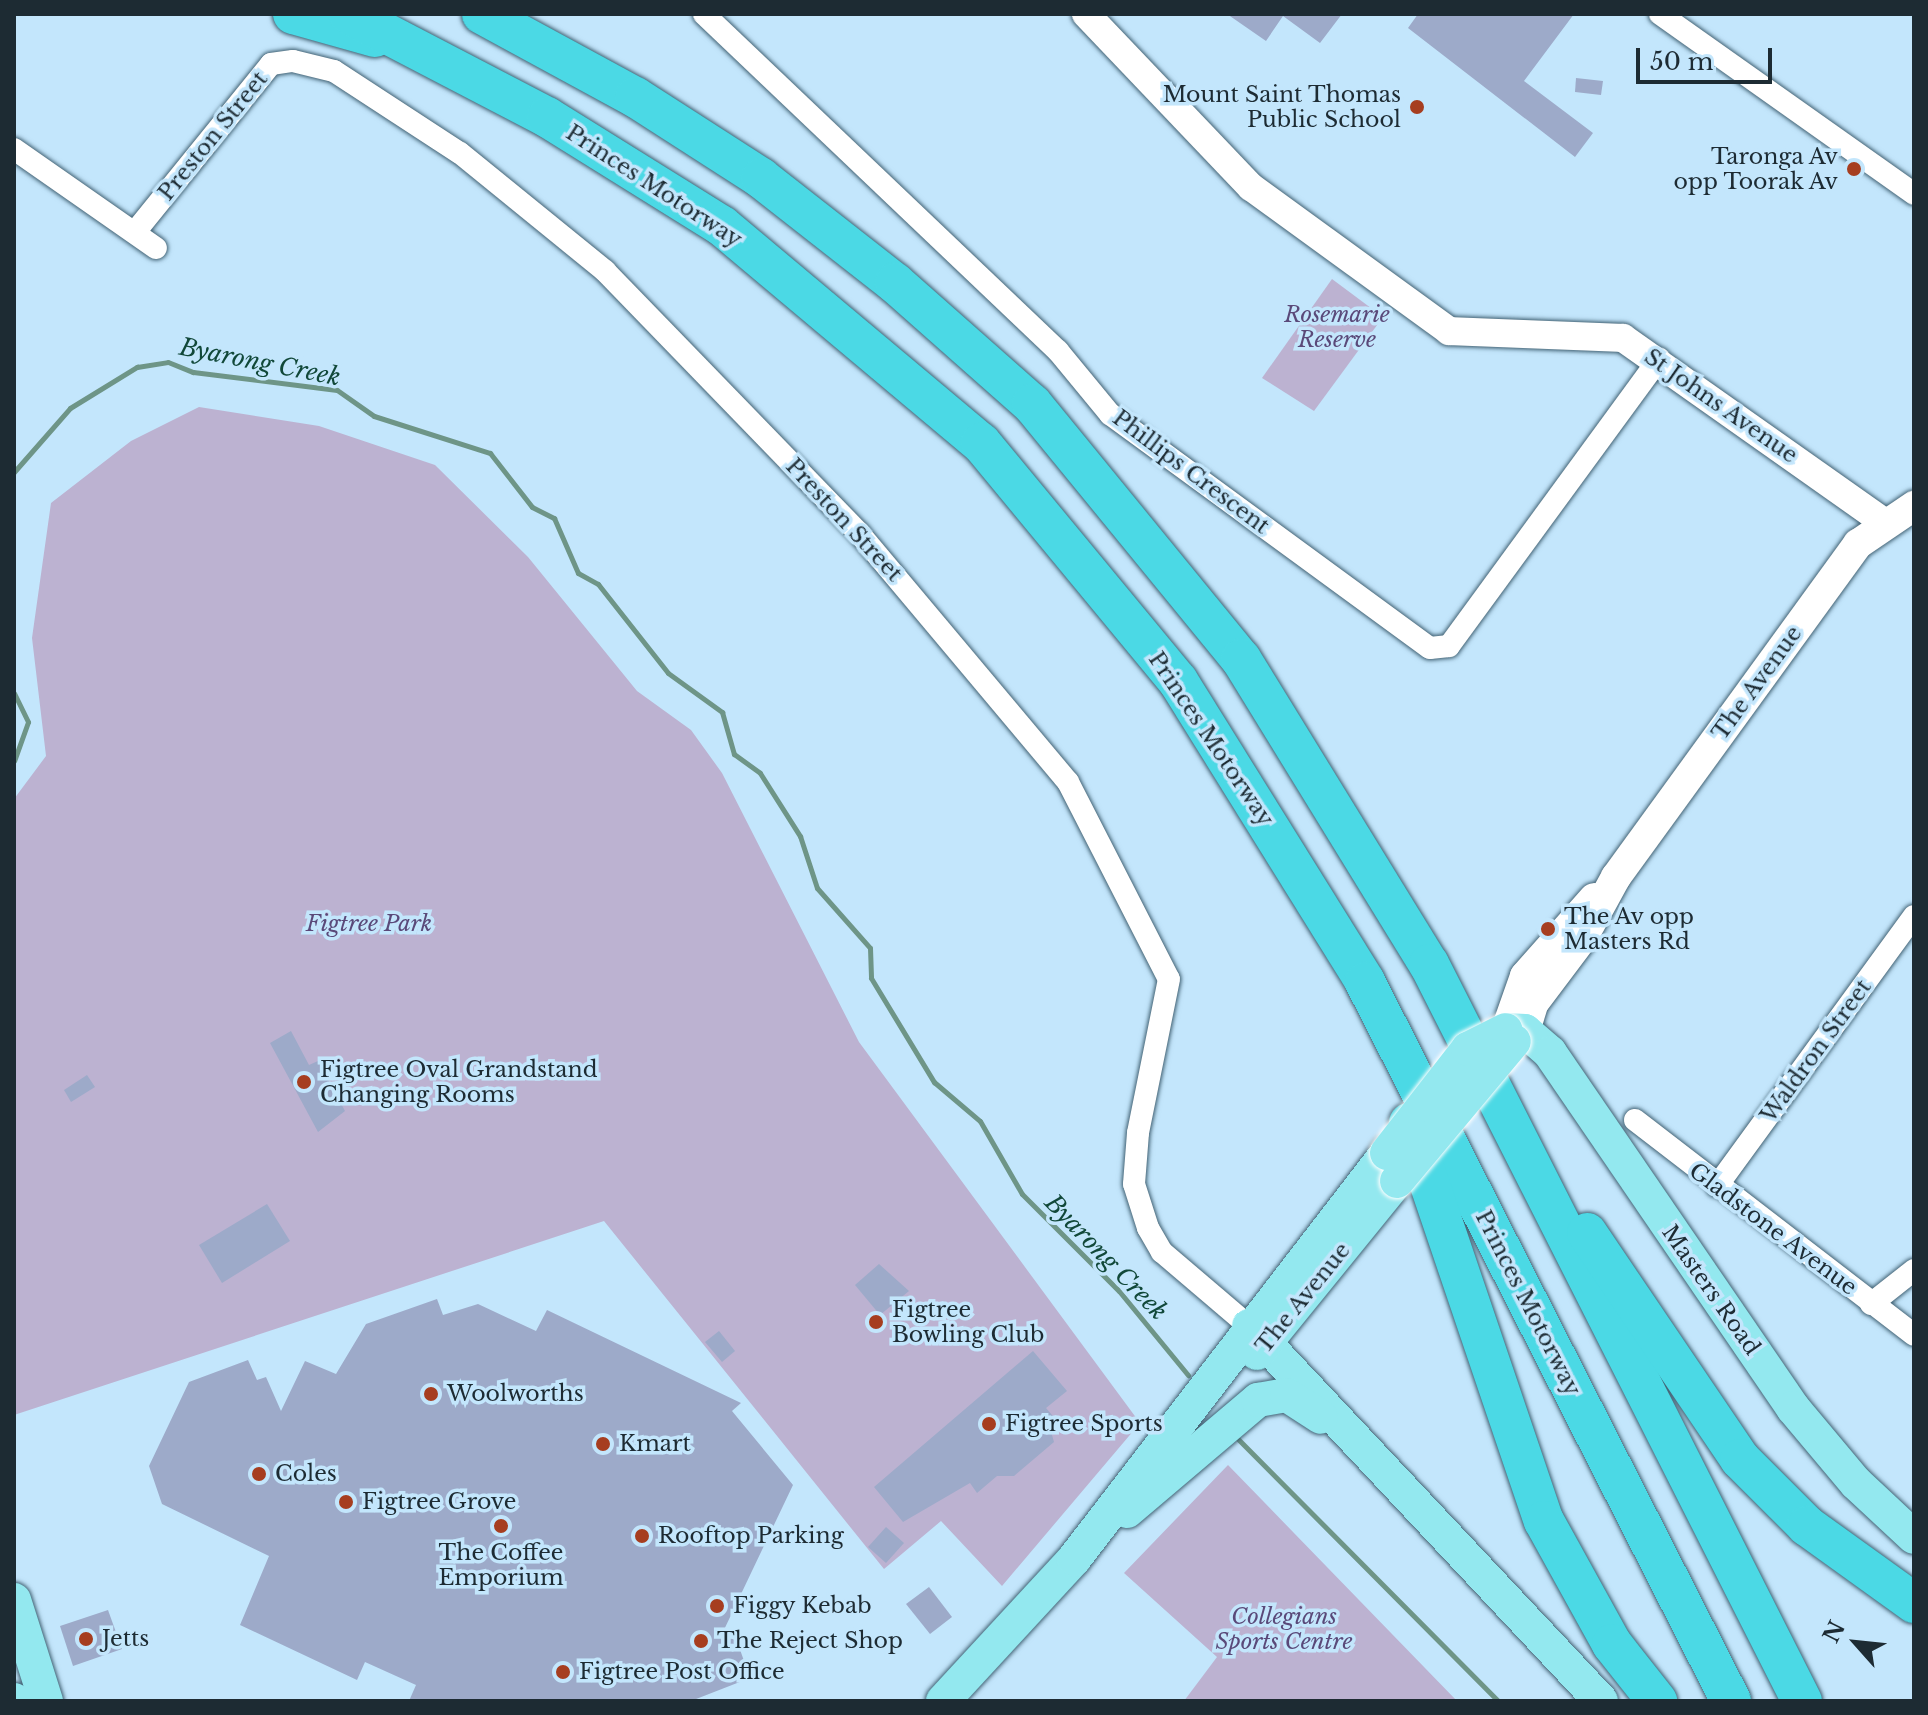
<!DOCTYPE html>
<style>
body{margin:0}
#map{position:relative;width:1928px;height:1715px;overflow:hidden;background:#c3e6fc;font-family:"Libre Baskerville",serif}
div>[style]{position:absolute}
.green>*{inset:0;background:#bcb2d1}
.stream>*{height:5px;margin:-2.5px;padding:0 2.5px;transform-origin:2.5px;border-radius:2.5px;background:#6e9587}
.building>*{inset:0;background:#9daac9}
.roads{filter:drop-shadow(0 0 2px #426274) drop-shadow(0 0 2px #426274)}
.minor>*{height:22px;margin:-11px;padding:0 11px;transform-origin:11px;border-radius:11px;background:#fff}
.tertiary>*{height:28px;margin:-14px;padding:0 14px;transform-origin:14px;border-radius:14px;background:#fff}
.secondary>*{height:30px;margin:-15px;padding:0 15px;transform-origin:15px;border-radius:15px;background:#fff}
.primary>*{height:34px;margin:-17px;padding:0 17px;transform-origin:17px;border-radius:17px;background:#93e8ef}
.motorway>*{height:40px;margin:-20px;padding:0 20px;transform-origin:20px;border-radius:20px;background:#4bd9e5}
.bridges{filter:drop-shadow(0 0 2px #fff) drop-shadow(0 0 2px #fff)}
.primary-bridge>*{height:34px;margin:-17px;padding:0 17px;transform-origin:17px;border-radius:17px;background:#93e8ef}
.dots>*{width:22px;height:22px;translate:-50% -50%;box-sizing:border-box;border:4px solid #c3e6fc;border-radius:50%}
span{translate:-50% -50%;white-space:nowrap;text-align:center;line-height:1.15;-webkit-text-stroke:7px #c3e6fc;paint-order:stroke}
.poi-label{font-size:22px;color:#1d2b33}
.right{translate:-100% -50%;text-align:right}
.left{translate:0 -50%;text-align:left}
.street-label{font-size:22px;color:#1d2b33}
.park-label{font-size:22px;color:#5a4979;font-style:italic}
.water-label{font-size:24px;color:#114839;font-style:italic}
.frame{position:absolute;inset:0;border:16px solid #1d2b33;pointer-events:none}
.north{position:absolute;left:1816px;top:1603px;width:80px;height:80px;-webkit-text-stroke:6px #c3e6fc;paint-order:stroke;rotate:297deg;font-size:22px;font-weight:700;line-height:32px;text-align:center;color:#1d2b33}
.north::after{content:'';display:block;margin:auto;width:28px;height:36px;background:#1d2b33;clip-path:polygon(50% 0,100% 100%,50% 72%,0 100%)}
.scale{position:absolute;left:1636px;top:48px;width:136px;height:36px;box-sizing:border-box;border:4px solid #1d2b33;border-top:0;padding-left:10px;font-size:24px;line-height:28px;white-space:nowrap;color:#1d2b33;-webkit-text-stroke:6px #c3e6fc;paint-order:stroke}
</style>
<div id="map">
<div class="green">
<div style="clip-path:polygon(1332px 279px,1383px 317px,1314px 411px,1262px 378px)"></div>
<div style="clip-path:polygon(199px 407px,319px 426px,435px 465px,528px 557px,637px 691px,691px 730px,722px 773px,859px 1042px,1140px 1423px,1002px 1586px,941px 1521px,884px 1569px,604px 1221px,14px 1415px,14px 799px,46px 756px,32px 638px,51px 503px,131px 441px)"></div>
<div style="clip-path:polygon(1228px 1465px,1457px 1701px,1184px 1701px,1217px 1657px,1124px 1573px)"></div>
</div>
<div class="stream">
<div style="left:14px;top:472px;width:85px;rotate:-48.8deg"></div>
<div style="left:70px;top:408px;width:79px;rotate:-31.5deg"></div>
<div style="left:137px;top:367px;width:31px;rotate:-9deg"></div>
<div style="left:168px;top:362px;width:27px;rotate:22deg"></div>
<div style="left:193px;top:372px;width:145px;rotate:7.1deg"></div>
<div style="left:337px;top:390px;width:45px;rotate:35.1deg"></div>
<div style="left:374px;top:416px;width:122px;rotate:17.7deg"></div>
<div style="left:490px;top:453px;width:68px;rotate:52.1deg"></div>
<div style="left:532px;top:507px;width:25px;rotate:27deg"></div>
<div style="left:554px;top:518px;width:60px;rotate:66.4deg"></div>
<div style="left:578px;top:573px;width:23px;rotate:29deg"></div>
<div style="left:598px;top:584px;width:113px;rotate:51.8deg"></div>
<div style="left:668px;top:673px;width:67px;rotate:35.8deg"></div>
<div style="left:722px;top:712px;width:44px;rotate:74.1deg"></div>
<div style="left:734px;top:754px;width:32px;rotate:36deg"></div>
<div style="left:760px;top:773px;width:75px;rotate:57.6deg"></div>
<div style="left:800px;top:836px;width:55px;rotate:71.9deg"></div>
<div style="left:817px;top:888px;width:80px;rotate:48.5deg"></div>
<div style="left:870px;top:948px;width:30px;rotate:88deg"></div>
<div style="left:871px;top:978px;width:122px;rotate:58.8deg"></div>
<div style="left:934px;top:1082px;width:60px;rotate:40.3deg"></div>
<div style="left:980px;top:1121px;width:84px;rotate:60.1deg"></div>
<div style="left:1022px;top:1194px;width:137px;rotate:45deg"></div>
<div style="left:1119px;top:1291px;width:109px;rotate:50.6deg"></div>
<div style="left:14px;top:693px;width:32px;rotate:64deg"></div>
<div style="left:28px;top:722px;width:41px;rotate:109.7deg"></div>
<div style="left:1237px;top:1438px;width:371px;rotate:45.2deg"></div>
</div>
<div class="building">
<div style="clip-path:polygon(1227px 14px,1342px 14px,1320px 43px,1283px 16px,1266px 41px)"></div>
<div style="clip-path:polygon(1418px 14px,1574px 14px,1524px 81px,1593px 133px,1575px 157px,1408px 28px)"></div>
<div style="clip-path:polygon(1576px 78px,1603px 81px,1601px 95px,1575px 92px)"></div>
<div style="clip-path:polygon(291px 1031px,309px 1065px,318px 1061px,345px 1111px,318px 1132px,270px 1043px)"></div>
<div style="clip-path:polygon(87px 1075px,95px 1087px,71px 1102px,64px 1090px)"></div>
<div style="clip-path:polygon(267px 1204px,290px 1241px,222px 1283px,199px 1245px)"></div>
<div style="clip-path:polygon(879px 1264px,909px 1291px,880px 1315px,855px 1285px)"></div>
<div style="clip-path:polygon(437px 1299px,443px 1315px,478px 1304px,536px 1331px,547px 1310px,741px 1403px,732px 1411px,793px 1485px,722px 1634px,737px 1641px,750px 1678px,691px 1701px,409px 1701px,416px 1685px,365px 1662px,357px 1680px,240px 1625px,269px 1556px,162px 1504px,149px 1466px,189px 1382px,248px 1360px,257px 1380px,266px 1377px,281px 1411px,305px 1361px,336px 1374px,366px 1324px)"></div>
<div style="clip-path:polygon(719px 1331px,735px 1351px,722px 1362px,705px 1342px)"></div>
<div style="clip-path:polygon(1033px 1351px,1067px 1391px,1046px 1408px,1058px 1422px,1050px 1428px,1054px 1442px,1014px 1476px,997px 1476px,977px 1493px,970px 1483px,903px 1522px,874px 1487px)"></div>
<div style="clip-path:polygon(886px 1527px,904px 1543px,886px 1563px,868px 1547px)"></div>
<div style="clip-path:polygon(929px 1587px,952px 1617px,930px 1634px,906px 1604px)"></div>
<div style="clip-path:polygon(108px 1610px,122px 1649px,73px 1666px,60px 1626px)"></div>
</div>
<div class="roads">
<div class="minor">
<div style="left:704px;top:14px;width:489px;rotate:43.6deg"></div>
<div style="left:1058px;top:351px;width:82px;rotate:50.5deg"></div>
<div style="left:1110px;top:414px;width:396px;rotate:36.2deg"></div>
<div style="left:1430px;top:648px;width:19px;rotate:-6deg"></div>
<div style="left:1449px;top:646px;width:356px;rotate:-53.8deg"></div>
<div style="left:1660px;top:14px;width:311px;rotate:35.3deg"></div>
<div style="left:14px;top:149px;width:173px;rotate:34.9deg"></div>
<div style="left:135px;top:232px;width:216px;rotate:-51deg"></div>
<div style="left:271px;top:64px;width:22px;rotate:-8deg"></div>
<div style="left:293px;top:61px;width:42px;rotate:13.7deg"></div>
<div style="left:334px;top:71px;width:150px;rotate:33.1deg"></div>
<div style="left:460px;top:153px;width:187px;rotate:39.1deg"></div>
<div style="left:605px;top:271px;width:365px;rotate:45.9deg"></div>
<div style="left:859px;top:533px;width:325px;rotate:50deg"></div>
<div style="left:1068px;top:782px;width:221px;rotate:62.9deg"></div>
<div style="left:1169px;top:979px;width:157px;rotate:101.4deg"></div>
<div style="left:1138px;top:1133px;width:51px;rotate:94.5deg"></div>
<div style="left:1134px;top:1184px;width:46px;rotate:72.3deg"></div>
<div style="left:1148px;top:1228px;width:28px;rotate:60deg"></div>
<div style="left:1162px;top:1252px;width:114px;rotate:40.4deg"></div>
<div style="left:1635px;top:1120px;width:352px;rotate:37.6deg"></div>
<div style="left:1717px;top:1186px;width:334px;rotate:-53.9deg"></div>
<div style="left:1871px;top:1304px;width:55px;rotate:-38.3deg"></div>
</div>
<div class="tertiary">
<div style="left:1086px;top:14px;width:239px;rotate:46.4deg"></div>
<div style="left:1251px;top:187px;width:245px;rotate:36deg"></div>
<div style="left:1449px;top:331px;width:174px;rotate:2.3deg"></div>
<div style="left:1623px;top:338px;width:319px;rotate:35.2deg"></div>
</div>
<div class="secondary">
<div style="left:1506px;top:1030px;width:57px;rotate:-70.6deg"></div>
<div style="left:1525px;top:976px;width:104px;rotate:-48.5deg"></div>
<div style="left:1525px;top:1031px;width:28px;rotate:-73deg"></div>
<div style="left:1533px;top:1004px;width:81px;rotate:-53deg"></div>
<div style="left:1582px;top:939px;width:71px;rotate:-61.3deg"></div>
<div style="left:1616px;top:877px;width:412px;rotate:-54deg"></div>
<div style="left:1858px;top:544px;width:68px;rotate:-34.2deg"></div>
</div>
<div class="primary">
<div style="left:1506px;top:1030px;width:19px;rotate:3deg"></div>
<div style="left:1525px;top:1031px;width:33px;rotate:41deg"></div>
<div style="left:1550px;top:1053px;width:430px;rotate:55.6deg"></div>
<div style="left:1793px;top:1408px;width:98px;rotate:50deg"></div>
<div style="left:1856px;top:1483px;width:79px;rotate:43deg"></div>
<div style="left:1249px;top:1326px;width:514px;rotate:46.81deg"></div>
<div style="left:1257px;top:1353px;width:222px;rotate:-50.9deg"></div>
<div style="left:1127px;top:1511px;width:172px;rotate:-40.3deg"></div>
<div style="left:1258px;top:1400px;width:29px;rotate:-10deg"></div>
<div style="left:1287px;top:1395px;width:40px;rotate:32.9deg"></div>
<div style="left:14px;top:1600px;width:106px;rotate:72.4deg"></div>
<div style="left:14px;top:1700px;width:1px;rotate:90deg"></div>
<div style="left:943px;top:1701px;width:193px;rotate:-47.3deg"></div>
<div style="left:1074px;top:1559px;width:513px;rotate:-52.37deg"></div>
</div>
<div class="motorway">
<div style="left:293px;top:14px;width:85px;rotate:15.7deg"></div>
<div style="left:349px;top:14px;width:223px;rotate:27.5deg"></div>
<div style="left:547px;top:117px;width:206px;rotate:31.9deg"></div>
<div style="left:722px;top:226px;width:338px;rotate:40deg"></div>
<div style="left:981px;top:443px;width:309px;rotate:50.4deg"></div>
<div style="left:1178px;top:681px;width:354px;rotate:58.1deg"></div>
<div style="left:1365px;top:982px;width:807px;rotate:63.02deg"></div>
<div style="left:482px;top:14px;width:174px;rotate:28.5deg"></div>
<div style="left:635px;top:97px;width:150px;rotate:32.7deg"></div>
<div style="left:761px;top:178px;width:170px;rotate:38.1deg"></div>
<div style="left:895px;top:283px;width:183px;rotate:41.5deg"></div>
<div style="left:1032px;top:404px;width:330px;rotate:50.7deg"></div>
<div style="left:1241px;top:659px;width:358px;rotate:58.4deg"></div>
<div style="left:1429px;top:964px;width:826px;rotate:63.16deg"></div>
<div style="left:1409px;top:1123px;width:420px;rotate:71.3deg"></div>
<div style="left:1544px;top:1521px;width:141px;rotate:61.1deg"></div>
<div style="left:1612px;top:1644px;width:73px;rotate:51.7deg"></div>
<div style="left:1587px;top:1233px;width:273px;rotate:55.9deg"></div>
<div style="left:1740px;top:1459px;width:95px;rotate:45deg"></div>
<div style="left:1807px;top:1526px;width:132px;rotate:35.7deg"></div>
</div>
</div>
<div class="bridges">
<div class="primary-bridge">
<div style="left:1387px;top:1153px;width:132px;rotate:-52.1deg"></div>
<div style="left:1468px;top:1049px;width:42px;rotate:-26.6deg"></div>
<div style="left:1397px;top:1181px;width:182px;rotate:-50.1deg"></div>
</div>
</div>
<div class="dots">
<div style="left:1417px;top:107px;background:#a63e20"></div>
<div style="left:1854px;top:169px;background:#a63e20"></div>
<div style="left:1548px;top:929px;background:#a63e20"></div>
<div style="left:304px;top:1082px;background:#a63e20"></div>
<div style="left:876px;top:1322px;background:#a63e20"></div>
<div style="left:431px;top:1394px;background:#a63e20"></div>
<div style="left:989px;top:1424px;background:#a63e20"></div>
<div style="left:603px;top:1444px;background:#a63e20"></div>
<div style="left:259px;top:1474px;background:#a63e20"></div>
<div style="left:346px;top:1502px;background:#a63e20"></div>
<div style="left:501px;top:1526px;background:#a63e20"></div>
<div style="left:642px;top:1536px;background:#a63e20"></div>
<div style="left:717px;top:1606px;background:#a63e20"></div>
<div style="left:86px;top:1639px;background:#a63e20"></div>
<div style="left:701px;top:1641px;background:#a63e20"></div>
<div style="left:563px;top:1672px;background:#a63e20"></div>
</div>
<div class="poi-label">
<span class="right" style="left:1401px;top:107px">Mount Saint Thomas<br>Public School</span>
<span class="right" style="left:1838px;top:169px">Taronga Av<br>opp Toorak Av</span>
<span class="left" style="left:1564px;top:929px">The Av opp<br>Masters Rd</span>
<span class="left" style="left:320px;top:1082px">Figtree Oval Grandstand<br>Changing Rooms</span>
<span class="left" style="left:892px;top:1322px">Figtree<br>Bowling Club</span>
<span class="left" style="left:447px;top:1394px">Woolworths</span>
<span class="left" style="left:1005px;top:1424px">Figtree Sports</span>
<span class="left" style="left:619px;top:1444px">Kmart</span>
<span class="left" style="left:275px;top:1474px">Coles</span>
<span class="left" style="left:362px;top:1502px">Figtree Grove</span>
<span class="left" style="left:658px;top:1536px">Rooftop Parking</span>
<span style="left:501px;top:1565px">The Coffee<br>Emporium</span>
<span class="left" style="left:733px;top:1606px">Figgy Kebab</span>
<span class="left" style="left:102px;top:1639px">Jetts</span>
<span class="left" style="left:717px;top:1641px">The Reject Shop</span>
<span class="left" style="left:579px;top:1672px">Figtree Post Office</span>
</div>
<div class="street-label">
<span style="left:213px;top:136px;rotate:-51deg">Preston Street</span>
<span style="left:654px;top:186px;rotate:33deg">Princes Motorway</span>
<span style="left:1721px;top:406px;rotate:35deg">St Johns Avenue</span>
<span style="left:1191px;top:472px;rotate:37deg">Phillips Crescent</span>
<span style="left:844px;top:520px;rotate:47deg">Preston Street</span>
<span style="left:1757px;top:683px;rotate:-54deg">The Avenue</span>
<span style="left:1211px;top:739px;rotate:56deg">Princes Motorway</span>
<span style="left:1816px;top:1051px;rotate:-54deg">Waldron Street</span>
<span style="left:1773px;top:1229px;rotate:37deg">Gladstone Avenue</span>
<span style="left:1711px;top:1290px;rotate:55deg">Masters Road</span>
<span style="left:1303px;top:1298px;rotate:-51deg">The Avenue</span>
<span style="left:1528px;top:1303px;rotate:63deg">Princes Motorway</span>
</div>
<div class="park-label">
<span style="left:1337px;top:327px">Rosemarie<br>Reserve</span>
<span style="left:369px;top:924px">Figtree Park</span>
<span style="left:1284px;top:1629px">Collegians<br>Sports Centre</span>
</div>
<div class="water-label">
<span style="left:260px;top:362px;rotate:11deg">Byarong Creek</span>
<span style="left:1106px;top:1257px;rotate:46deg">Byarong Creek</span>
</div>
<div class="frame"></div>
<div class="north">N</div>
<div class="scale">50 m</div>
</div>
